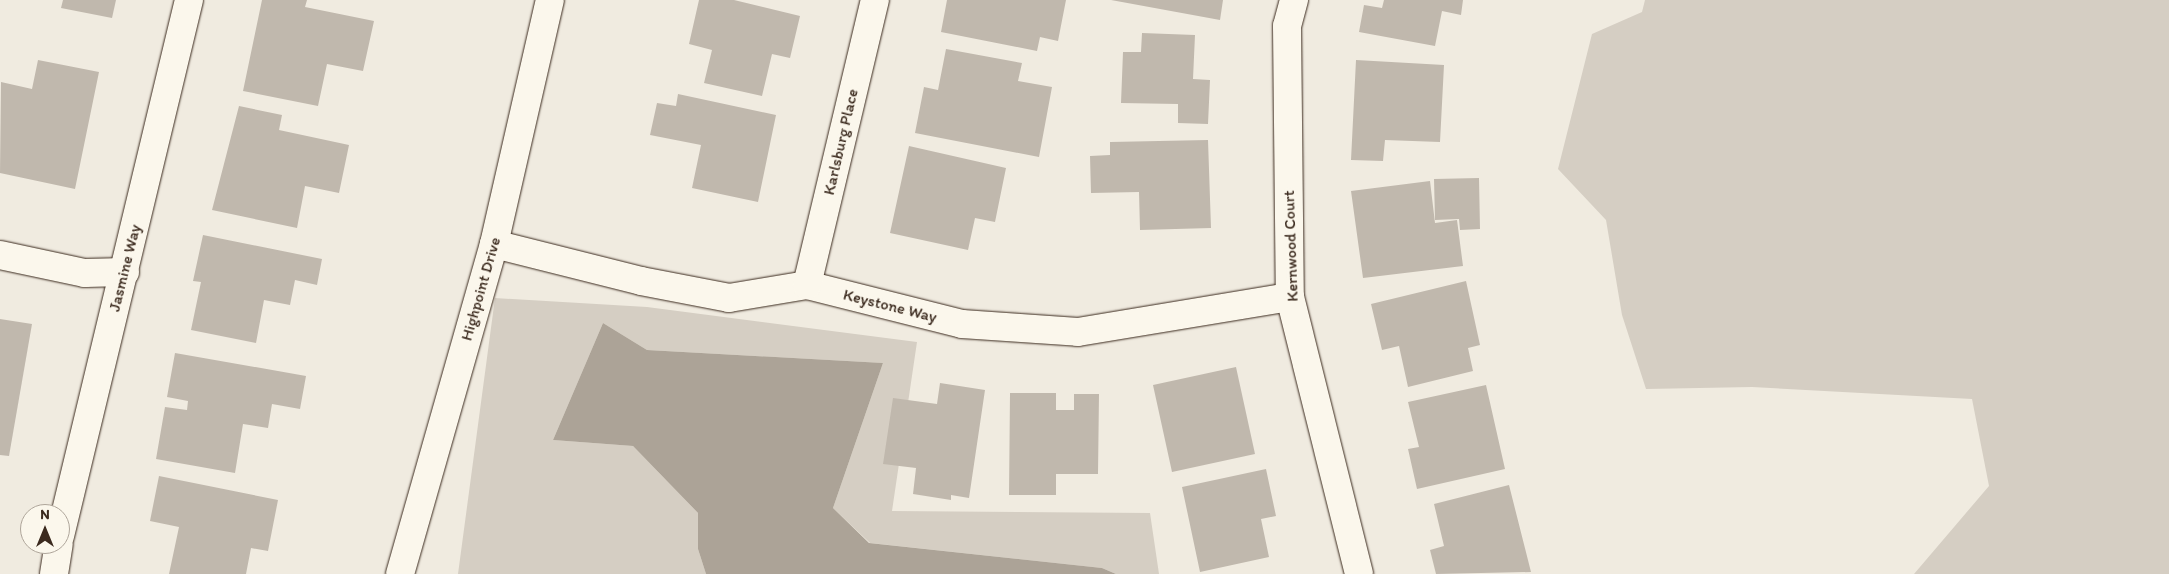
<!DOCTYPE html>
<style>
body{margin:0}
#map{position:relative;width:2169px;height:574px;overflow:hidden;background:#f0ebe0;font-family:Itim,sans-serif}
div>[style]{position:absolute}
.green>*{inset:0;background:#d5cec3}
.water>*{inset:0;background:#aca397}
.building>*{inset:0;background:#c0b8ad}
.roads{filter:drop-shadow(0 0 1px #3b2a1e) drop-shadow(0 0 1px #3b2a1e)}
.street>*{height:28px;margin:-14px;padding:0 14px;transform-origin:14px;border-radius:14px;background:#fbf7ec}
.secondary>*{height:28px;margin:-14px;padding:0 14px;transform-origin:14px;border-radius:14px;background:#fbf7ec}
span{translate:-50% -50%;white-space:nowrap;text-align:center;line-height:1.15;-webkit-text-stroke:5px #fbf7ec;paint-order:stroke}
.street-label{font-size:16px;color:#3b2a1e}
.north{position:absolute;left:20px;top:504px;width:50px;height:50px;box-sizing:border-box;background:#fbf7ec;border:1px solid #aea59a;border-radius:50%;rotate:0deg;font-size:14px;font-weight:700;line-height:20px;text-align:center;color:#3b2a1e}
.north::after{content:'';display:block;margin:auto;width:18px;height:22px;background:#3b2a1e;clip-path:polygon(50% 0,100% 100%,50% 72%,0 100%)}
</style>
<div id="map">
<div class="green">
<div style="clip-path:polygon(1645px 0,2169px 0,2169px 574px,1914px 574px,1989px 486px,1972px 399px,1752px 387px,1646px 389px,1622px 315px,1606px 220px,1558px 169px,1592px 34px,1642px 12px)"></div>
<div style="clip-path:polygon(495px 298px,647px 307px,917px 342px,892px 511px,1150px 513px,1159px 574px,1116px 574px,1102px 568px,870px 543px,833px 508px,883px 363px,647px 350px,603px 323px,553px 440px,633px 446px,698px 513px,698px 549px,706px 574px,458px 574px)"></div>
</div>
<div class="water">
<div style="clip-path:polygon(603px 323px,647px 350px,883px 363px,833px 508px,869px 543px,1102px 568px,1116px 574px,706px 574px,698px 549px,698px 513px,633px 446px,553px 440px)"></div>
</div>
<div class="building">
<div style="clip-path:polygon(63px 0,116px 0,112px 18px,61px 8px)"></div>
<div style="clip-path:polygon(262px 0,307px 0,305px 7px,374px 21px,363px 71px,327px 64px,318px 106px,243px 91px)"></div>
<div style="clip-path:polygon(699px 0,734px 0,800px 16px,790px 58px,772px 54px,762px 96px,704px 83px,712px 50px,689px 44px)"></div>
<div style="clip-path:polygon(947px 0,1066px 0,1058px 41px,1040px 37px,1037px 51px,941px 32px)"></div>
<div style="clip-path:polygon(1111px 0,1223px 0,1220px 20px)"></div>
<div style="clip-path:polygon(1384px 0,1463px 0,1461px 15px,1442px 11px,1435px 46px,1359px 32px,1364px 5px,1382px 8px)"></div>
<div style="clip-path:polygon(1142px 33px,1195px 35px,1193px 79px,1210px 80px,1208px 124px,1178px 123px,1178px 104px,1121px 103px,1123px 52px,1141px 52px)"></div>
<div style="clip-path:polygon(946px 49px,1022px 63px,1018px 81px,1052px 87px,1039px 157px,915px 133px,924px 87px,938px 90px)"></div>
<div style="clip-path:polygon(38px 60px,99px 72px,75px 189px,0 173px,1px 82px,32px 89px)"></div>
<div style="clip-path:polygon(1356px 60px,1444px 65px,1440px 142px,1385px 140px,1383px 161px,1351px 160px)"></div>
<div style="clip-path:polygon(678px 94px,776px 115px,758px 202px,692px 188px,701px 145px,650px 135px,657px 103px,676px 106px)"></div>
<div style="clip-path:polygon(239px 106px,282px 115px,279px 130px,349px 145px,339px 193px,305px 186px,297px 228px,212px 210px)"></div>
<div style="clip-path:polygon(1208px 140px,1211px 228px,1140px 230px,1139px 192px,1091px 193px,1090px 156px,1110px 155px,1110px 142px)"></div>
<div style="clip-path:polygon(909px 146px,1006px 168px,995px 222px,975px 218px,968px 250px,890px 233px)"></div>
<div style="clip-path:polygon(1479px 178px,1480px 229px,1460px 230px,1459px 219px,1435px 220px,1434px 179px)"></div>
<div style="clip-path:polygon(1430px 181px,1435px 223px,1457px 220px,1463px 266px,1363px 278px,1351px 191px)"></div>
<div style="clip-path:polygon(203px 235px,322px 259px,317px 285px,295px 280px,290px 305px,264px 300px,256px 343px,191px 330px,201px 282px,193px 281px)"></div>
<div style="clip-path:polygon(1466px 281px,1480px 345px,1468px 348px,1473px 371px,1408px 387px,1399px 346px,1382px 350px,1371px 304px)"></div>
<div style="clip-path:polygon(0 319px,32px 324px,9px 456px,0 455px)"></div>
<div style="clip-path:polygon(175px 353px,306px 376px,300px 409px,272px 404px,268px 428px,243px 424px,235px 473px,156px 459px,165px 407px,187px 410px,188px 401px,167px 397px)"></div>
<div style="clip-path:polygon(1236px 367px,1255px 454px,1172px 472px,1153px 385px)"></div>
<div style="clip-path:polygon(940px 383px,985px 390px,969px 498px,951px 495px,951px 500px,913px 494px,916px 468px,883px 464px,893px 398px,937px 404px)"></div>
<div style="clip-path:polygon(1486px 385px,1505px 469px,1417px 489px,1408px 449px,1419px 447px,1408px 402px)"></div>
<div style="clip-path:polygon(1010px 393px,1056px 393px,1056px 410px,1074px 410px,1074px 394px,1099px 394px,1098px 474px,1056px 474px,1056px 495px,1009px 495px)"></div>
<div style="clip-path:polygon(1266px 469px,1276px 516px,1261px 519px,1269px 557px,1200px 572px,1182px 487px)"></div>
<div style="clip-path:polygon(159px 476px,278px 500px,268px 551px,251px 548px,246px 574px,169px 574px,179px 527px,150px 521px)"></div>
<div style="clip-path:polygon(1509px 485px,1531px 572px,1436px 574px,1430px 550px,1444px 546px,1434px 504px)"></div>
</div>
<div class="roads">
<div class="street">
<div style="left:1294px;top:0;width:27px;rotate:105deg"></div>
<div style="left:1287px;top:26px;width:271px;rotate:89.4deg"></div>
<div style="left:1290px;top:297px;width:285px;rotate:76deg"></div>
<div style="left:494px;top:244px;width:152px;rotate:14.1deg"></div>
<div style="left:641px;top:281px;width:90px;rotate:10.9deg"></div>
<div style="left:729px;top:298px;width:79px;rotate:-9.5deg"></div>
<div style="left:807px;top:285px;width:160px;rotate:14.1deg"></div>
<div style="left:962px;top:324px;width:116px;rotate:3.9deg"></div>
<div style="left:1078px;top:332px;width:215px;rotate:-9.4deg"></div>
<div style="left:0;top:255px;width:87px;rotate:12deg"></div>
<div style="left:85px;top:273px;width:40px;rotate:-1.4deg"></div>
<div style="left:807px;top:285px;width:293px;rotate:-76.6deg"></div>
<div style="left:60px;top:536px;width:551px;rotate:-76.47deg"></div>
<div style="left:54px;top:574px;width:30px;rotate:-81deg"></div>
</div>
<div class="secondary">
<div style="left:400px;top:574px;width:343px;rotate:-74.1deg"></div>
<div style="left:494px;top:244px;width:250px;rotate:-77.1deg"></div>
</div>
</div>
<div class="street-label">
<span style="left:841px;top:142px;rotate:-77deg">Karlsburg Place</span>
<span style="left:1291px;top:246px;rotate:-92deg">Kernwood Court</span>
<span style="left:125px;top:268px;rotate:-76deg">Jasmine Way</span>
<span style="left:481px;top:289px;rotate:-74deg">Highpoint Drive</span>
<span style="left:890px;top:306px;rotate:14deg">Keystone Way</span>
</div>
<div class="north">N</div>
</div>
